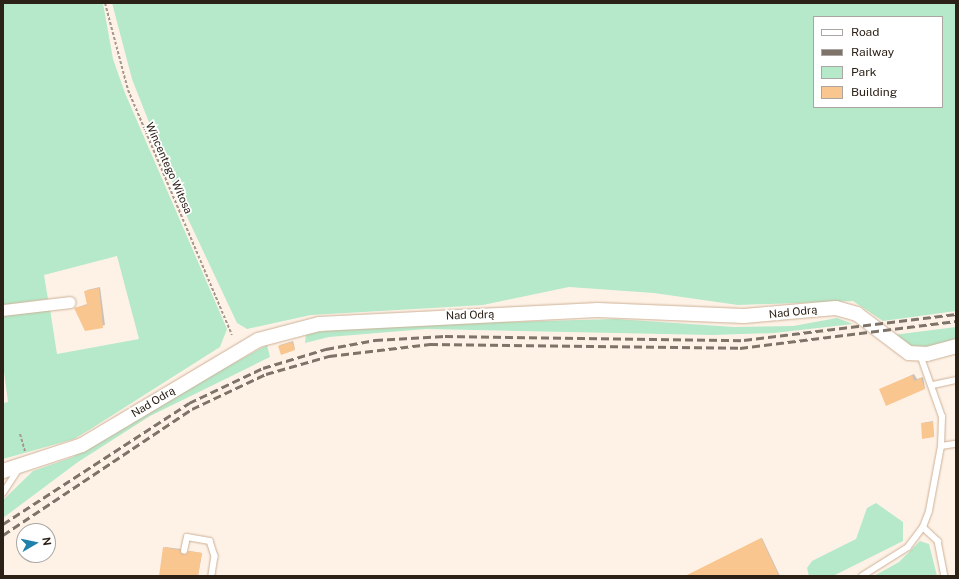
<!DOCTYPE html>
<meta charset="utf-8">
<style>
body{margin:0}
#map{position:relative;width:959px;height:579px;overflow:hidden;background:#fef2e7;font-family:"Public Sans",sans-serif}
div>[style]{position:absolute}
.green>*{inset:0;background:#b5e9ca}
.shadow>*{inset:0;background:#0003}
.building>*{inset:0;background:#fac690}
.path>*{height:2px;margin-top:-1px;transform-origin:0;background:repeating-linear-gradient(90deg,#a4988e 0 3px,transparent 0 5px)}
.roads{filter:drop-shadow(0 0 1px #cdb196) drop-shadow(0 0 1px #cdb196)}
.service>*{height:5.5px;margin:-2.75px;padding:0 2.75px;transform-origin:2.75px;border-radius:2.75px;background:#fff}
.minor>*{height:11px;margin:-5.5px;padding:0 5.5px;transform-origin:5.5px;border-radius:5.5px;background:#fff}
.tertiary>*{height:14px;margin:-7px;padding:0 7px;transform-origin:7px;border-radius:7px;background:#fff}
.rail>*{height:3px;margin-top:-1.5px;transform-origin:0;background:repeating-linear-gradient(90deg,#7e7368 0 8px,transparent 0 12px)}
span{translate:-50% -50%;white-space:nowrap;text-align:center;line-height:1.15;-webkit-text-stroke:3.5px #fff;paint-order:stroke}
.street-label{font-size:11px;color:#2c2117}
.frame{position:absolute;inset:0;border:4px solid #2c2117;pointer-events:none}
.legend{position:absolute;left:813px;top:16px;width:130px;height:92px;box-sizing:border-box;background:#fff;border:1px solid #aba6a2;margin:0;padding:5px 7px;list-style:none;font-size:12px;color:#2c2117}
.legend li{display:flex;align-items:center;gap:8px;height:20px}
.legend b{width:20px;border:1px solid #aba6a2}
.north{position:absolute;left:16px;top:523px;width:40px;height:40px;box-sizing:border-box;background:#fff;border:1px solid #aba6a2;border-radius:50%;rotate:81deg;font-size:11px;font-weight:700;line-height:16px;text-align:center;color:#2c2117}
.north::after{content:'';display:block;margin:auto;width:14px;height:18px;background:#1e80ab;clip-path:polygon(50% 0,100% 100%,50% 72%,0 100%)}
</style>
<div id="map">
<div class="green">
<div style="clip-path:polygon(3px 3px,103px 3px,113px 59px,125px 93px,227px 329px,220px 347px,89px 430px,74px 439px,3px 459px,3px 403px,8px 402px,3px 364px,3px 314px,50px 309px,57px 354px,139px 339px,117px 256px,44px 275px,48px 299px,3px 305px)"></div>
<div style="clip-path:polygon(evenodd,112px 3px,956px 3px,956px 311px,883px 321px,853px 301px,738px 305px,654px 293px,569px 287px,483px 305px,311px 315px,247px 329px,237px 323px,181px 204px,132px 79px,112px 3px,814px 17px,942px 17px,942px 107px,814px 107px,814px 17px)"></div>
<div style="clip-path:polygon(837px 318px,853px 324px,774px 333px,712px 335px,426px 329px,329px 337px,305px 343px,306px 334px,356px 326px,616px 319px,734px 327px,793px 326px)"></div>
<div style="clip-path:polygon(956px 327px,956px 339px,920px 349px,907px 346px,893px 335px)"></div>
<div style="clip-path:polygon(267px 345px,270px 357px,150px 416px,78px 462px,3px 518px,3px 500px,33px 471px,73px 457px,148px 410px)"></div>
<div style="clip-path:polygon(876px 503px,903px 522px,903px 541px,833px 576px,809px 576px,807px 568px,812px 561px,856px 539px,867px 508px)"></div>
<div style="clip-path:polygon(920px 541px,929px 544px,937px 576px,874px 576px,899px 562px)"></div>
</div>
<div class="shadow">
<div style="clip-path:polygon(100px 287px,105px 325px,85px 330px,75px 308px,87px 304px,87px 290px)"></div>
<div style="clip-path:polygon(293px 341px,295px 349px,279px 346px,280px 345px)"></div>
<div style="clip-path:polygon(914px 374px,917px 379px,923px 377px,925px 388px,880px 390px)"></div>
<div style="clip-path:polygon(933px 421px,934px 436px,933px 437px,922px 423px)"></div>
<div style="clip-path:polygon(762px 538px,780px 576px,686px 576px)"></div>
<div style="clip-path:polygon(165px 547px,181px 549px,185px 555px,190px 551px,202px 553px,198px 576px,160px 576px)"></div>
</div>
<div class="building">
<div style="clip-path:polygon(99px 288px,103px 328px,85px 331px,74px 308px,87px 305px,84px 291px)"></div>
<div style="clip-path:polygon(292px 342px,295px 350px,281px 355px,278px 346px)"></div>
<div style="clip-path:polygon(912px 375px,914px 381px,921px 378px,925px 389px,886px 406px,879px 389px)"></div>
<div style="clip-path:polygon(933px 422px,934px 437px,922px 439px,921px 423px)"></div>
<div style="clip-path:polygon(761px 538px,779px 576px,685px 576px)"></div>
<div style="clip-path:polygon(163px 547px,180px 550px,184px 555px,188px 551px,202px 553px,198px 576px,159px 576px)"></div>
</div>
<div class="path">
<div style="left:105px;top:3px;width:90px;rotate:75.2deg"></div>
<div style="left:128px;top:90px;width:266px;rotate:67deg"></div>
<div style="left:20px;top:434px;width:19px;rotate:74deg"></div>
</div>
<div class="roads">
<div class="service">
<div style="left:933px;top:385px;width:24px;rotate:-12deg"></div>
<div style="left:941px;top:446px;width:15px;rotate:-8deg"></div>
<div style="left:3px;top:493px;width:30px;rotate:-57deg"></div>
<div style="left:923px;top:527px;width:21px;rotate:43deg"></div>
<div style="left:938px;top:541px;width:36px;rotate:79deg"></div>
<div style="left:184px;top:551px;width:14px;rotate:-78deg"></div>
<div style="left:187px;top:537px;width:23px;rotate:10deg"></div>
<div style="left:210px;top:541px;width:16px;rotate:72deg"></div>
<div style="left:215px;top:556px;width:20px;rotate:99deg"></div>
<div style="left:862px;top:576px;width:54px;rotate:-32.2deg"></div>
<div style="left:908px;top:547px;width:25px;rotate:-53deg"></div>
<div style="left:923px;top:527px;width:17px;rotate:-69deg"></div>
<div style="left:929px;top:511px;width:66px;rotate:-79.5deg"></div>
<div style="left:941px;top:446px;width:29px;rotate:-88deg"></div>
<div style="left:942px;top:417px;width:66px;rotate:-109.5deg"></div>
</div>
<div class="minor">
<div style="left:3px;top:310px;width:67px;rotate:-6.8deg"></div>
</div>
<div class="tertiary">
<div style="left:3px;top:471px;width:83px;rotate:-18.2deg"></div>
<div style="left:82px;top:445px;width:205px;rotate:-30.8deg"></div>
<div style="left:258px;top:340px;width:63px;rotate:-14.7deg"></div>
<div style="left:319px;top:324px;width:279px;rotate:-2.9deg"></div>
<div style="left:598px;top:310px;width:146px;rotate:2.4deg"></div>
<div style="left:744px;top:316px;width:92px;rotate:-5deg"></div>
<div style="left:836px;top:308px;width:22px;rotate:16deg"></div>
<div style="left:857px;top:314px;width:65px;rotate:36.9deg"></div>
<div style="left:909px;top:353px;width:18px;rotate:3deg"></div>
<div style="left:927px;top:354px;width:30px;rotate:-15deg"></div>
</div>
</div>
<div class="rail">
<div style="left:3px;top:524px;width:222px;rotate:-33deg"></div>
<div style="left:189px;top:403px;width:82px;rotate:-25.3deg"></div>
<div style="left:263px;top:368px;width:66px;rotate:-16.8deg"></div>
<div style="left:326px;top:349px;width:50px;rotate:-10.4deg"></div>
<div style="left:375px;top:340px;width:70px;rotate:-3.3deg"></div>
<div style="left:445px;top:336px;width:299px;rotate:0.8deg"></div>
<div style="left:744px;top:340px;width:214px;rotate:-7deg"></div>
<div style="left:3px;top:535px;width:227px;rotate:-33.7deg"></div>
<div style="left:192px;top:409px;width:82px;rotate:-25.3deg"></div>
<div style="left:266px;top:374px;width:66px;rotate:-15.9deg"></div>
<div style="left:329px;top:356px;width:102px;rotate:-6.8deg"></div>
<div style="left:430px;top:344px;width:310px;rotate:0.7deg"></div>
<div style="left:740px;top:348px;width:218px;rotate:-7.1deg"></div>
</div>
<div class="street-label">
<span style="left:169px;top:168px;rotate:66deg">Wincentego Witosa</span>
<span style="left:793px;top:312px;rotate:-6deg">Nad Odrą</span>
<span style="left:470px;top:315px;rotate:-2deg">Nad Odrą</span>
<span style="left:153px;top:402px;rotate:-31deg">Nad Odrą</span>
</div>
<div class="frame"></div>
<ul class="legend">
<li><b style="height:5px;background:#fff"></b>Road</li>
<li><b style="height:5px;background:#7e7368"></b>Railway</li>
<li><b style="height:11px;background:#b5e9ca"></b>Park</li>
<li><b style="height:11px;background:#fac690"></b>Building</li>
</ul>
<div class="north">N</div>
</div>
